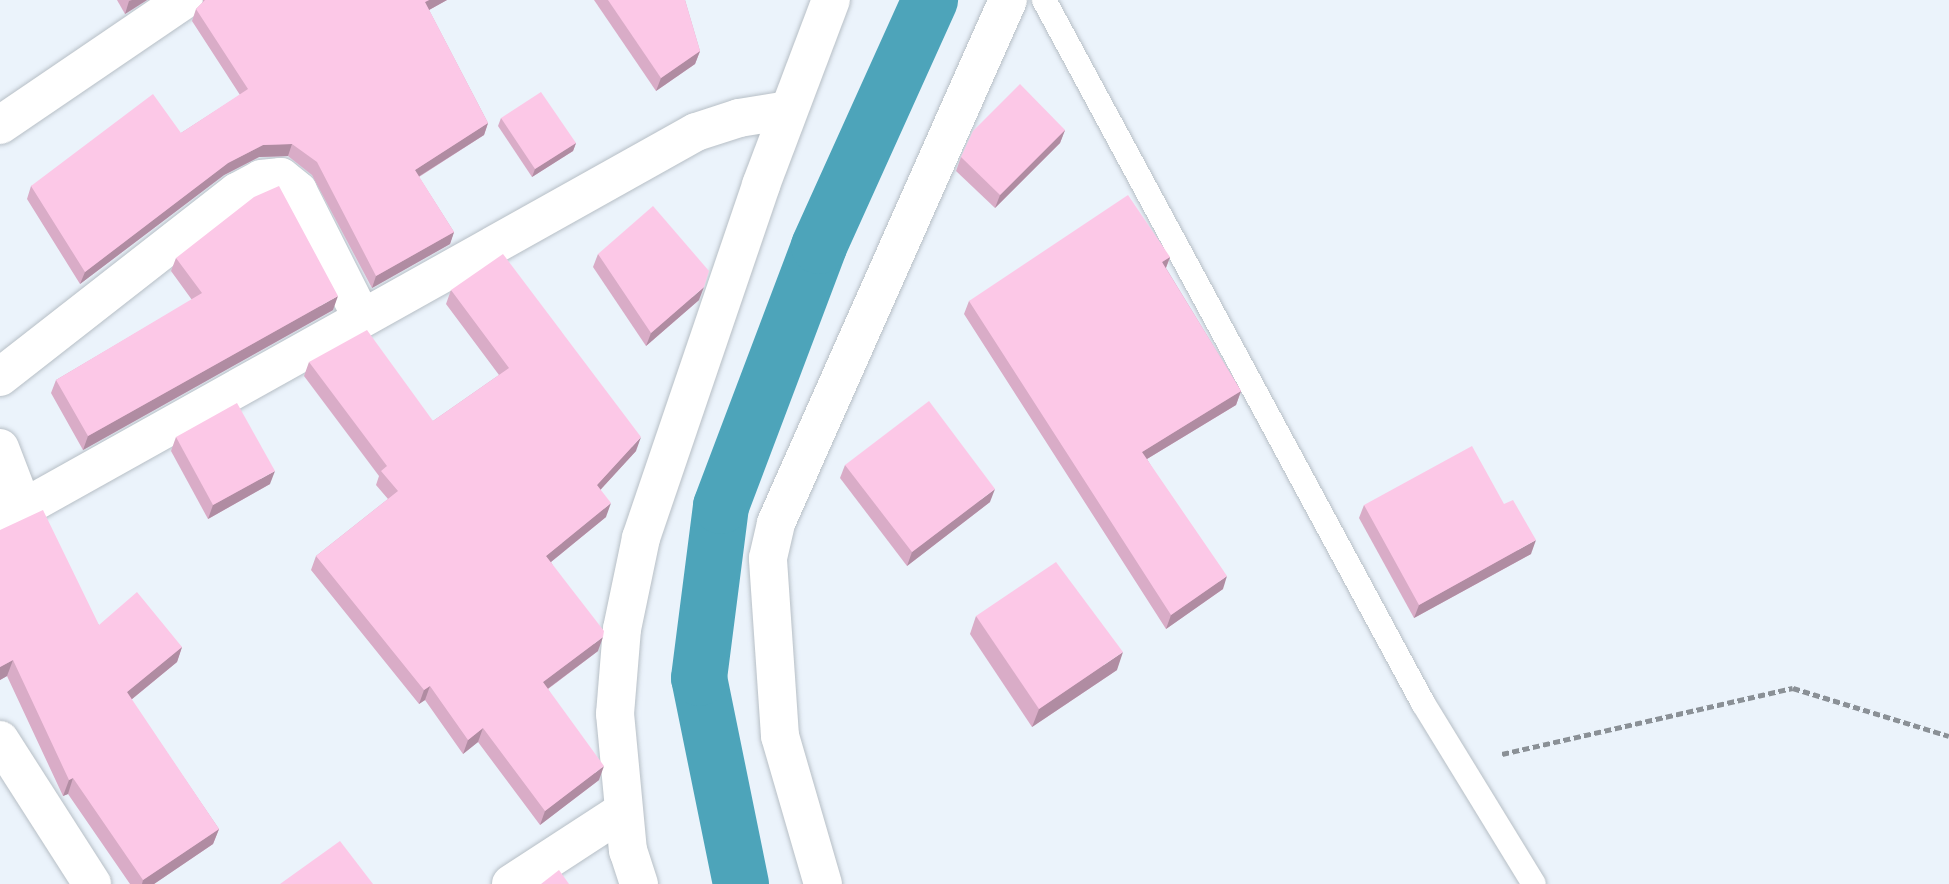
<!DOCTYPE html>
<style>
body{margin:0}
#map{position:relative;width:1949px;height:884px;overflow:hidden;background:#ebf3fb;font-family:"IBM Plex Sans",sans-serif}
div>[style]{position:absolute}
.canal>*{height:56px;margin:-28px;padding:0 28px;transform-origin:28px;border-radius:28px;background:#4da4ba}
.path>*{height:4.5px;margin-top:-2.25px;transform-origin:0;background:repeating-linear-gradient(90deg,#8a9096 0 7px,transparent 0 10.5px)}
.roads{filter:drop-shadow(0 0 2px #b7bfc6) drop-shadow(0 0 2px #b7bfc6)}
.service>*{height:24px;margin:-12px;padding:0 12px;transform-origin:12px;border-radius:12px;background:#fff}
.minor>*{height:38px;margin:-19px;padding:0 19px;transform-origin:19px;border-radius:19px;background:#fff}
.wall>*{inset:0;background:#d9acc7}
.shaded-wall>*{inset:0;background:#b08ca2}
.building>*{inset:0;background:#fcc8e7}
span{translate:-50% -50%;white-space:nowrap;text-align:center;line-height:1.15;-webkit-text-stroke:6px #fff;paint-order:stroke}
</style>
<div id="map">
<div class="canal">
<div style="left:741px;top:884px;width:210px;rotate:-101.5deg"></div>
<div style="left:699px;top:678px;width:173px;rotate:-82.7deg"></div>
<div style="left:721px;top:506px;width:278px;rotate:-69.3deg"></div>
<div style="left:819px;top:246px;width:270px;rotate:-65.7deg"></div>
</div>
<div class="path">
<div style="left:1502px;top:754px;width:298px;rotate:-12.8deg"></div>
<div style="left:1793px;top:688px;width:163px;rotate:17.1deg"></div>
</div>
<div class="roads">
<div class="service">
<div style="left:1044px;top:0;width:799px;rotate:61.67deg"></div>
<div style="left:1423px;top:703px;width:212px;rotate:58.5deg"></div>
</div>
<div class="minor">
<div style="left:0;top:125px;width:222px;rotate:-34.2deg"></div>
<div style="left:0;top:377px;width:301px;rotate:-38deg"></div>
<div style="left:237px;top:192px;width:27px;rotate:-28deg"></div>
<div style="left:261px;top:179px;width:20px;rotate:-6deg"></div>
<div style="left:281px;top:177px;width:22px;rotate:39deg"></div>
<div style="left:298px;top:191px;width:142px;rotate:63.3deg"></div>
<div style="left:0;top:448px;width:64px;rotate:69deg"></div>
<div style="left:0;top:521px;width:797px;rotate:-29.2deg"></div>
<div style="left:696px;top:132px;width:45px;rotate:-18deg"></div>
<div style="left:739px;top:118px;width:50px;rotate:-9.3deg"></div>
<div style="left:0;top:740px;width:171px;rotate:57.4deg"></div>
<div style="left:511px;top:884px;width:134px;rotate:-33.1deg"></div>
<div style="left:639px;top:884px;width:35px;rotate:-108deg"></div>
<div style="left:628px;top:851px;width:138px;rotate:-95.4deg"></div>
<div style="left:615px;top:714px;width:85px;rotate:-85.3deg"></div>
<div style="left:622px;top:629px;width:93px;rotate:-78.2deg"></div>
<div style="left:641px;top:538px;width:373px;rotate:-71.2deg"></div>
<div style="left:761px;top:185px;width:198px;rotate:-69.3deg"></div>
<div style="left:823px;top:884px;width:154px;rotate:-106.2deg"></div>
<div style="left:780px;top:736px;width:178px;rotate:-93.9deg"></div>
<div style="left:768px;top:558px;width:36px;rotate:-77deg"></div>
<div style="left:776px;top:523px;width:572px;rotate:-66.08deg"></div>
</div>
</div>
<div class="wall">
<div style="clip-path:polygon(117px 0,147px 0,125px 14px)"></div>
<div style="clip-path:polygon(203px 0,447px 0,429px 10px,488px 123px,484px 135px,419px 177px,454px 232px,450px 244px,372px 288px,312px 175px,288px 156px,259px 157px,224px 175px,80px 284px,27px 199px,31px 186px,181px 133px,240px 95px,192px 21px,196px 9px,203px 2px)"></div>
<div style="clip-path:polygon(594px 0,685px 0,700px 51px,695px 64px,656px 91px)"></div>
<div style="clip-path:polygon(501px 118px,576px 143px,573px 151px,532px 177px,498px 126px)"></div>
<div style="clip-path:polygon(1065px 130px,1060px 143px,995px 208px,956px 171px,961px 157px)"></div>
<div style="clip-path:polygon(598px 254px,699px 300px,646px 346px,593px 267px)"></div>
<div style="clip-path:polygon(1170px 257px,1166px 268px,1241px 391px,1236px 405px,1147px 459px,1223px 589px,1166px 629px,964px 314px,969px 301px)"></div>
<div style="clip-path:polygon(176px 258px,333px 310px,83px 450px,51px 393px,56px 380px,192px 300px,171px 271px)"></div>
<div style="clip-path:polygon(451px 290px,636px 451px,600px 490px,606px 517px,551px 562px,598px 651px,548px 689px,599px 780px,540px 825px,478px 742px,463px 754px,425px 700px,419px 704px,311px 570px,316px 556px,388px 499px,376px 485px,379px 476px,304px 376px,309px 362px,433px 421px,499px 375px,446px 304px)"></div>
<div style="clip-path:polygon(176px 437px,270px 484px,208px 519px,171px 451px)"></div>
<div style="clip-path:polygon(845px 465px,990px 502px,907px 566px,840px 478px)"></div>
<div style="clip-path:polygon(1364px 505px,1531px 554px,1414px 618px,1359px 518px)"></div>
<div style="clip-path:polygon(0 530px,99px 625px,182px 647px,177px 662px,131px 700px,219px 829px,213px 844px,154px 884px,130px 884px,68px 794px,63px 796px,7px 676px,0 680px)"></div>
<div style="clip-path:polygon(976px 616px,1117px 670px,1032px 727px,970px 634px)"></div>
</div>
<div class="shaded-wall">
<div style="clip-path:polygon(132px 0,147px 0,125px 14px,129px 1px)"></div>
<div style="clip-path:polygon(429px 0,447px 0,420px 15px,425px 2px)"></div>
<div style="clip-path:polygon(700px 51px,695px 64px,656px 91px,661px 78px)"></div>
<div style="clip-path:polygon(488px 123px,484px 135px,410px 182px,415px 170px)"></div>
<div style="clip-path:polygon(1065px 130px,1060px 143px,995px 208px,1000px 195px)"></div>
<div style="clip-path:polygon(576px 143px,573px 151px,532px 177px,535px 169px)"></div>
<div style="clip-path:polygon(292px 144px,288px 156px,259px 157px,224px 175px,80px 284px,85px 272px,228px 163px,263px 145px)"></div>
<div style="clip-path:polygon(454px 232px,450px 244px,372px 288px,376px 276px)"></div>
<div style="clip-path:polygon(1170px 257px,1165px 270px,1162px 262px)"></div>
<div style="clip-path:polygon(704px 287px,699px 300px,646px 346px,651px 333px)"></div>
<div style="clip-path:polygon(338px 296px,333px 310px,83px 450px,88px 436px)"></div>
<div style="clip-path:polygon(1241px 391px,1236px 405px,1137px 465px,1142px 452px)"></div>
<div style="clip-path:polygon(641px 437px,636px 451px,592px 499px,597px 485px)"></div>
<div style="clip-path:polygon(275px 471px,270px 484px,208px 519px,213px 505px)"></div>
<div style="clip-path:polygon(995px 489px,990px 502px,907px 566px,912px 552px)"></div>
<div style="clip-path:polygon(611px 503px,606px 517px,541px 570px,546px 556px)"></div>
<div style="clip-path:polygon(1536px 540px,1531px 554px,1414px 618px,1419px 605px)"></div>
<div style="clip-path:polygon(1227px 576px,1223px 589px,1166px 629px,1171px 615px)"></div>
<div style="clip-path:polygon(603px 637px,598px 651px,538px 696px,543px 682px)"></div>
<div style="clip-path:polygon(182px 647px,177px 662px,121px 708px,127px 692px)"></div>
<div style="clip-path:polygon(1123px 652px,1117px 670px,1032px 727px,1039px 709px)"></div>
<div style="clip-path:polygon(13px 660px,7px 676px,0 680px,0 667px)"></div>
<div style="clip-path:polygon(430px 686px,425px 700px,419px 704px,424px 690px)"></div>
<div style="clip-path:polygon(483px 728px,478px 742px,463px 754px,468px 740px)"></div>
<div style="clip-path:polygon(604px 766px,599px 780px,540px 825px,545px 811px)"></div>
<div style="clip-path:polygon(73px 778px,68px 794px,63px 796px,69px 780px)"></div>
<div style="clip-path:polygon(219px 829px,213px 844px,154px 884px,142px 884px,143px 880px)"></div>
</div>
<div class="building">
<div style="clip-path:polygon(205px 0,429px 0,425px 2px,488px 123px,415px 170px,454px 232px,376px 276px,317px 162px,292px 144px,263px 145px,228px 163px,85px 272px,31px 186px,153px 94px,181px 133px,248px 89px,196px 9px)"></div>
<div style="clip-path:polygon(608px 0,685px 0,700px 51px,661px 78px)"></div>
<div style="clip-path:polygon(1020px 84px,1065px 130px,1000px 195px,961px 157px,973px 131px)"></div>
<div style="clip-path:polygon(541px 92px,576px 143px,535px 169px,501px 118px)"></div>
<div style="clip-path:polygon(279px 186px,338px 296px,88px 436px,56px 380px,202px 293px,176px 258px,254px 197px)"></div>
<div style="clip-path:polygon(1128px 195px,1170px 257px,1162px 262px,1241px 391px,1142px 452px,1227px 576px,1171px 615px,969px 301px)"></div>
<div style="clip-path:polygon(653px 206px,709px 271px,704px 287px,651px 333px,598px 254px)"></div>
<div style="clip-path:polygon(503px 254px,641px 437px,597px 485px,611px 503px,546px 556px,604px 631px,603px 637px,543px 682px,604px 766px,545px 811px,483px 728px,468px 740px,430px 686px,424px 690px,316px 556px,398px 491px,381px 471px,387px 466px,309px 362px,367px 330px,433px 421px,509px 368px,451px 290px)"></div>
<div style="clip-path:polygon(929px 401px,995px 489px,912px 552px,845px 465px)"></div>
<div style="clip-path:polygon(237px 403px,275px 471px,213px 505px,176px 437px)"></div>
<div style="clip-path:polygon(1472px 446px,1504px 504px,1513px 500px,1536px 540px,1419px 605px,1364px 505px)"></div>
<div style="clip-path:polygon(43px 510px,99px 625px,137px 592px,182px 647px,127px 692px,219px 829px,143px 880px,73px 778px,69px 780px,13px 660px,0 667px,0 530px)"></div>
<div style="clip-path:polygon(1056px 562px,1123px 652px,1039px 709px,976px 616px)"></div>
<div style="clip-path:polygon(340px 841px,373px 884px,280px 884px)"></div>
<div style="clip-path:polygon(559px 870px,569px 884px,541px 884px)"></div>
</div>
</div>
